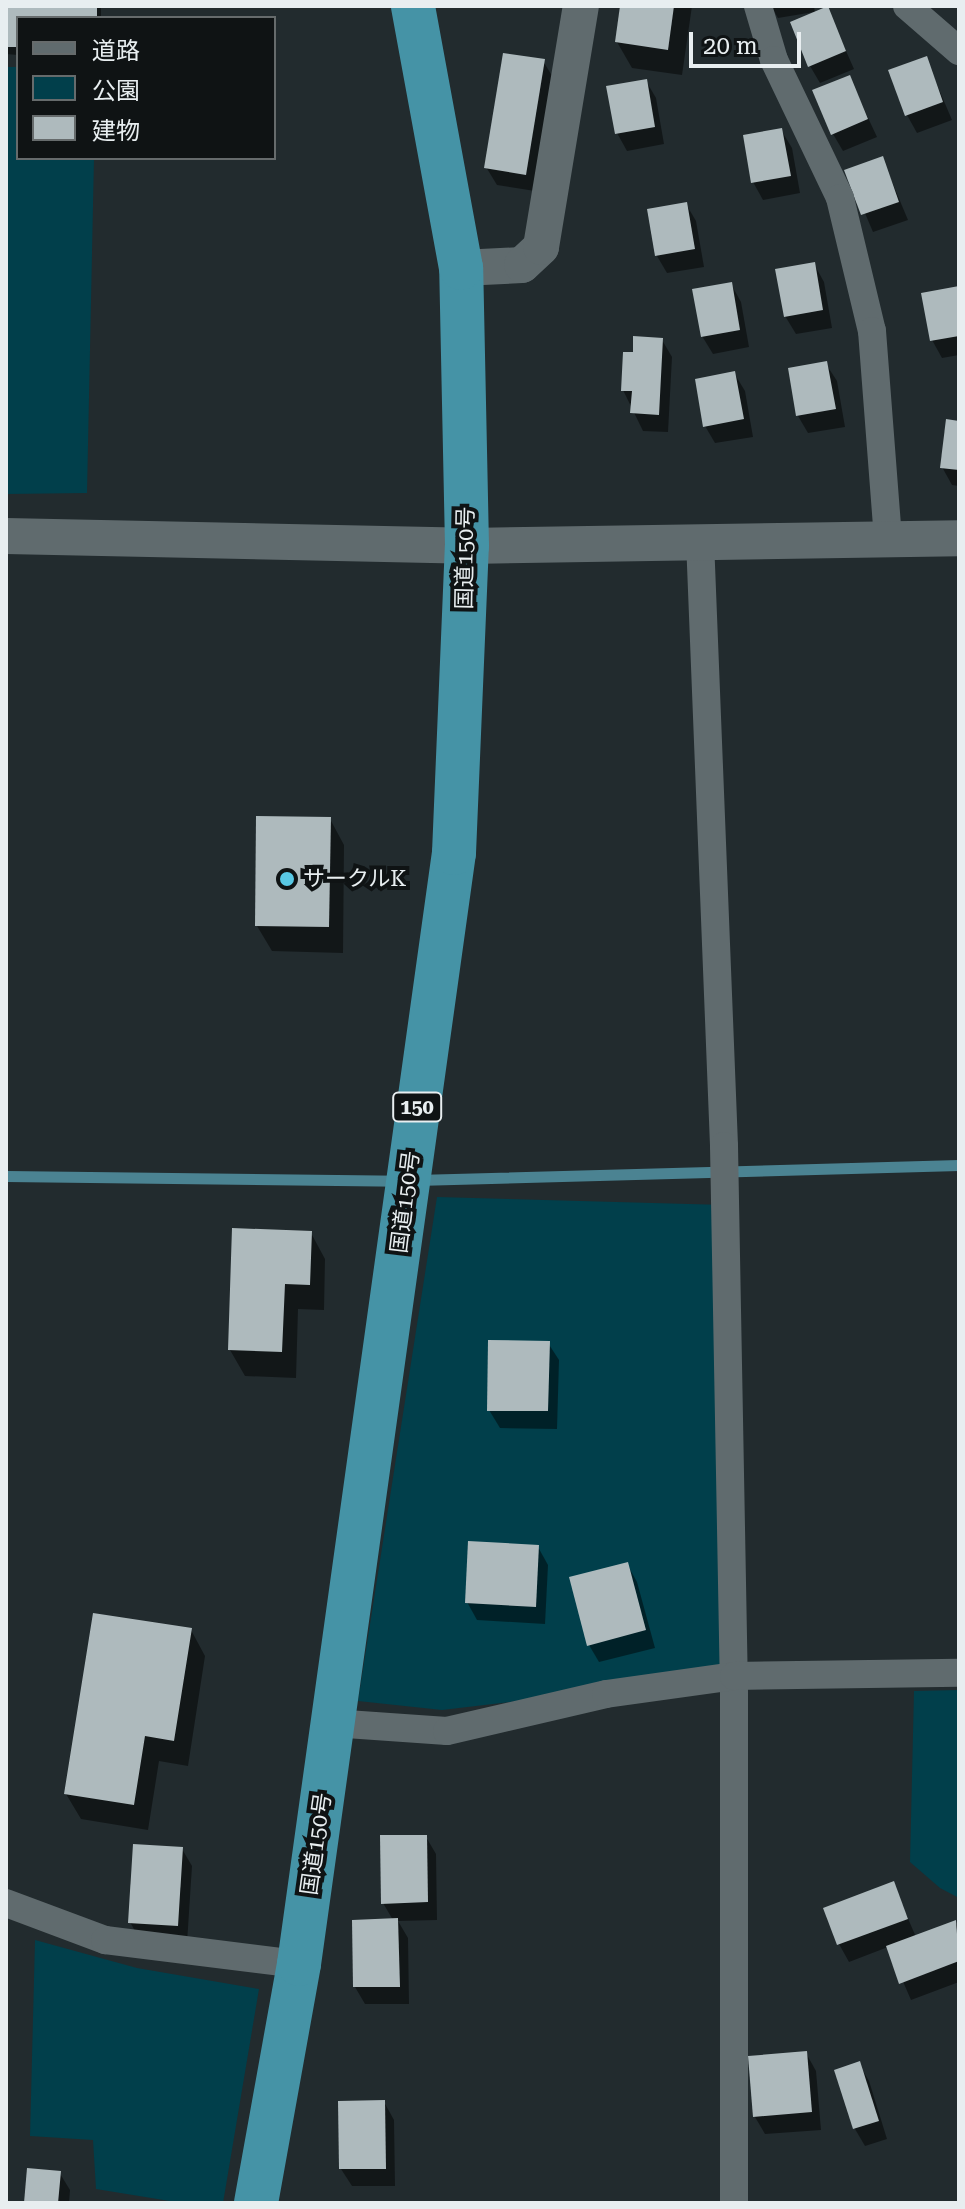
<!DOCTYPE html>
<meta charset="utf-8">
<style>
body{margin:0}
#map{position:relative;width:965px;height:2209px;overflow:hidden;background:#222b2e;font-family:"Roboto Serif","Noto Sans JP",serif}
div>[style]{position:absolute}
.green>*{inset:0;background:#013f4b}
.shadow>*{inset:0;background:#0007}
.stream>*{height:11px;margin:-5.5px;padding:0 5.5px;transform-origin:5.5px;border-radius:5.5px;background:#4b8392}
.building>*{inset:0;background:#aebabd}
.minor>*{height:28px;margin:-14px;padding:0 14px;transform-origin:14px;border-radius:14px;background:#606b6e}
.tertiary>*{height:36px;margin:-18px;padding:0 18px;transform-origin:18px;border-radius:18px;background:#606b6e}
.trunk>*{height:44px;margin:-22px;padding:0 22px;transform-origin:22px;border-radius:22px;background:#4593a6}
.dots>*{width:22px;height:22px;translate:-50% -50%;box-sizing:border-box;border:4px solid #0f1314;border-radius:50%}
span{translate:-50% -50%;white-space:nowrap;text-align:center;line-height:1.15;-webkit-text-stroke:8px #0f1314;paint-order:stroke}
.shield-label span{padding:2px 6px;background:#0f1314;border:2px solid;border-radius:6px;-webkit-text-stroke-width:0}
.shield-label{font-size:20px;color:#e8eef0;font-weight:700}
.street-label{font-size:22px;color:#e8eef0}
.poi-label{font-size:22px;color:#e8eef0}
.left{translate:0 -50%;text-align:left}
.frame{position:absolute;inset:0;border:8px solid #e8eef0;pointer-events:none}
.legend{position:absolute;left:16px;top:16px;width:260px;height:144px;box-sizing:border-box;background:#0f1314;border:2px solid #666b6c;margin:0;padding:10px 14px;list-style:none;font-size:24px;color:#e8eef0}
.legend li{display:flex;align-items:center;gap:16px;height:40px}
.legend b{width:40px;border:2px solid #666b6c}
.scale{position:absolute;left:689px;top:32px;width:112px;height:36px;box-sizing:border-box;border:4px solid #e8eef0;border-top:0;padding-left:10px;font-size:24px;line-height:28px;white-space:nowrap;color:#e8eef0;-webkit-text-stroke:6px #0f1314;paint-order:stroke}
</style>
<div id="map">
<div class="green">
<div style="clip-path:polygon(6px 67px,18px 67px,18px 158px,94px 158px,87px 493px,6px 494px)"></div>
<div style="clip-path:polygon(437px 1197px,725px 1205px,734px 1676px,442px 1710px,358px 1701px)"></div>
<div style="clip-path:polygon(959px 1690px,959px 1898px,940px 1888px,910px 1862px,914px 1691px)"></div>
<div style="clip-path:polygon(35px 1940px,137px 1968px,259px 1989px,223px 2203px,182px 2203px,96px 2189px,93px 2140px,30px 2136px)"></div>
</div>
<div class="shadow">
<div style="clip-path:polygon(6px 6px,101px 6px,101px 18px,18px 18px,18px 55px,6px 54px)"></div>
<div style="clip-path:polygon(622px 6px,692px 6px,682px 75px,632px 68px,617px 42px)"></div>
<div style="clip-path:polygon(771px 6px,814px 6px,815px 13px,827px 8px,854px 69px,820px 83px,810px 66px,814px 12px,778px 18px)"></div>
<div style="clip-path:polygon(926px 59px,952px 120px,917px 133px,907px 115px)"></div>
<div style="clip-path:polygon(543px 61px,554px 79px,535px 191px,497px 185px,486px 167px)"></div>
<div style="clip-path:polygon(849px 77px,877px 137px,843px 151px,833px 134px)"></div>
<div style="clip-path:polygon(646px 81px,656px 98px,664px 144px,627px 151px,617px 133px)"></div>
<div style="clip-path:polygon(781px 130px,792px 148px,800px 193px,763px 200px,753px 182px)"></div>
<div style="clip-path:polygon(882px 158px,908px 220px,873px 232px,847px 171px)"></div>
<div style="clip-path:polygon(686px 204px,696px 221px,704px 267px,667px 273px,657px 256px,649px 210px)"></div>
<div style="clip-path:polygon(814px 264px,824px 282px,832px 328px,796px 334px,785px 316px)"></div>
<div style="clip-path:polygon(731px 284px,741px 302px,749px 347px,713px 354px,702px 336px)"></div>
<div style="clip-path:polygon(959px 288px,959px 355px,942px 358px,932px 340px)"></div>
<div style="clip-path:polygon(662px 340px,672px 357px,668px 432px,643px 431px,623px 390px,635px 355px)"></div>
<div style="clip-path:polygon(826px 364px,837px 381px,845px 427px,808px 433px,798px 416px)"></div>
<div style="clip-path:polygon(734px 373px,745px 391px,753px 437px,715px 443px,705px 426px)"></div>
<div style="clip-path:polygon(959px 423px,959px 486px,952px 485px,942px 467px)"></div>
<div style="clip-path:polygon(330px 819px,344px 845px,343px 953px,272px 951px,257px 926px)"></div>
<div style="clip-path:polygon(311px 1233px,325px 1259px,324px 1310px,298px 1309px,296px 1378px,245px 1376px,230px 1350px)"></div>
<div style="clip-path:polygon(548px 1343px,559px 1360px,557px 1429px,500px 1428px,489px 1410px)"></div>
<div style="clip-path:polygon(538px 1547px,548px 1565px,545px 1624px,477px 1620px,467px 1602px)"></div>
<div style="clip-path:polygon(627px 1564px,637px 1582px,655px 1648px,599px 1662px,589px 1645px)"></div>
<div style="clip-path:polygon(191px 1630px,205px 1656px,188px 1766px,159px 1761px,148px 1830px,81px 1819px,66px 1794px)"></div>
<div style="clip-path:polygon(426px 1837px,436px 1854px,437px 1920px,398px 1921px,408px 1938px,409px 2004px,365px 2004px,355px 1987px,393px 1920px,383px 1903px)"></div>
<div style="clip-path:polygon(182px 1849px,192px 1866px,187px 1943px,140px 1940px,130px 1922px)"></div>
<div style="clip-path:polygon(893px 1884px,916px 1937px,955px 1922px,959px 1929px,959px 1982px,911px 2000px,888px 1947px,849px 1962px,839px 1944px)"></div>
<div style="clip-path:polygon(806px 2053px,816px 2071px,821px 2130px,765px 2134px,755px 2117px,750px 2058px)"></div>
<div style="clip-path:polygon(859px 2064px,869px 2081px,887px 2139px,865px 2146px,855px 2129px,837px 2071px)"></div>
<div style="clip-path:polygon(384px 2102px,394px 2120px,395px 2186px,352px 2186px,341px 2169px)"></div>
<div style="clip-path:polygon(59px 2172px,70px 2190px,69px 2203px,26px 2203px)"></div>
</div>
<div class="stream">
<div style="left:6px;top:1176px;width:393px;rotate:0.7deg"></div>
<div style="left:416px;top:1180px;width:543px;rotate:-1.58deg"></div>
</div>
<div class="building">
<div style="clip-path:polygon(6px 6px,97px 6px,97px 18px,18px 18px,18px 47px,6px 47px)"></div>
<div style="clip-path:polygon(620px 6px,674px 6px,668px 50px,615px 42px)"></div>
<div style="clip-path:polygon(828px 6px,846px 51px,808px 67px,790px 22px)"></div>
<div style="clip-path:polygon(503px 53px,545px 59px,526px 175px,484px 168px)"></div>
<div style="clip-path:polygon(927px 56px,943px 102px,905px 116px,888px 70px)"></div>
<div style="clip-path:polygon(850px 75px,868px 119px,831px 135px,812px 90px)"></div>
<div style="clip-path:polygon(647px 79px,655px 127px,615px 134px,606px 86px)"></div>
<div style="clip-path:polygon(782px 128px,791px 176px,751px 183px,743px 135px)"></div>
<div style="clip-path:polygon(883px 156px,899px 202px,861px 215px,844px 170px)"></div>
<div style="clip-path:polygon(687px 202px,695px 249px,655px 256px,647px 209px)"></div>
<div style="clip-path:polygon(815px 262px,823px 310px,784px 317px,775px 269px)"></div>
<div style="clip-path:polygon(732px 282px,740px 330px,701px 337px,692px 289px)"></div>
<div style="clip-path:polygon(959px 286px,959px 336px,930px 341px,921px 293px)"></div>
<div style="clip-path:polygon(633px 336px,663px 338px,659px 415px,630px 413px,632px 391px,621px 391px,623px 352px,633px 352px)"></div>
<div style="clip-path:polygon(827px 361px,836px 409px,796px 416px,788px 368px)"></div>
<div style="clip-path:polygon(735px 371px,744px 419px,703px 427px,695px 379px)"></div>
<div style="clip-path:polygon(946px 419px,959px 421px,959px 470px,940px 468px)"></div>
<div style="clip-path:polygon(256px 816px,331px 817px,329px 927px,255px 926px)"></div>
<div style="clip-path:polygon(232px 1228px,312px 1231px,310px 1285px,285px 1284px,282px 1352px,228px 1350px)"></div>
<div style="clip-path:polygon(488px 1340px,550px 1341px,548px 1411px,487px 1411px)"></div>
<div style="clip-path:polygon(468px 1541px,539px 1545px,536px 1607px,465px 1603px)"></div>
<div style="clip-path:polygon(628px 1562px,646px 1630px,587px 1646px,569px 1577px)"></div>
<div style="clip-path:polygon(93px 1613px,192px 1628px,174px 1741px,145px 1736px,134px 1805px,64px 1794px)"></div>
<div style="clip-path:polygon(380px 1835px,427px 1835px,428px 1902px,381px 1904px)"></div>
<div style="clip-path:polygon(133px 1844px,183px 1847px,178px 1926px,128px 1923px)"></div>
<div style="clip-path:polygon(894px 1881px,908px 1919px,837px 1945px,823px 1908px)"></div>
<div style="clip-path:polygon(398px 1918px,400px 1987px,353px 1987px,352px 1920px)"></div>
<div style="clip-path:polygon(956px 1920px,959px 1961px,899px 1984px,886px 1946px)"></div>
<div style="clip-path:polygon(807px 2051px,812px 2112px,753px 2117px,748px 2056px)"></div>
<div style="clip-path:polygon(860px 2061px,879px 2121px,853px 2129px,834px 2070px)"></div>
<div style="clip-path:polygon(385px 2100px,386px 2169px,339px 2169px,338px 2101px)"></div>
<div style="clip-path:polygon(27px 2168px,61px 2171px,58px 2203px,24px 2203px)"></div>
</div>
<div class="minor">
<div style="left:758px;top:6px;width:56px;rotate:73.5deg"></div>
<div style="left:774px;top:60px;width:153px;rotate:64.4deg"></div>
<div style="left:840px;top:198px;width:137px;rotate:76.5deg"></div>
<div style="left:872px;top:331px;width:211px;rotate:85.6deg"></div>
<div style="left:907px;top:6px;width:69px;rotate:40.9deg"></div>
<div style="left:700px;top:540px;width:606px;rotate:87.73deg"></div>
<div style="left:724px;top:1146px;width:548px;rotate:88.95deg"></div>
<div style="left:734px;top:1694px;width:509px;rotate:90deg"></div>
<div style="left:332px;top:1723px;width:115px;rotate:4deg"></div>
<div style="left:447px;top:1731px;width:163px;rotate:-13.1deg"></div>
<div style="left:606px;top:1694px;width:129px;rotate:-8deg"></div>
<div style="left:734px;top:1676px;width:225px;rotate:-0.8deg"></div>
<div style="left:6px;top:1903px;width:106px;rotate:20.5deg"></div>
<div style="left:105px;top:1940px;width:195px;rotate:7.1deg"></div>
</div>
<div class="tertiary">
<div style="left:461px;top:268px;width:61px;rotate:-2.8deg"></div>
<div style="left:522px;top:265px;width:26px;rotate:-43deg"></div>
<div style="left:541px;top:247px;width:244px;rotate:-80.6deg"></div>
<div style="left:6px;top:536px;width:461px;rotate:1.2deg"></div>
<div style="left:467px;top:546px;width:492px;rotate:-0.9deg"></div>
</div>
<div class="trunk">
<div style="left:256px;top:2203px;width:243px;rotate:-79.8deg"></div>
<div style="left:299px;top:1964px;width:1122px;rotate:-82.06deg"></div>
<div style="left:454px;top:853px;width:307px;rotate:-87.6deg"></div>
<div style="left:467px;top:546px;width:278px;rotate:-91.2deg"></div>
<div style="left:461px;top:268px;width:266px;rotate:-100.4deg"></div>
</div>
<div class="dots">
<div style="left:287px;top:879px;background:#59c8e4"></div>
</div>
<div class="shield-label">
<span style="left:417px;top:1107px">150</span>
</div>
<div class="street-label">
<span style="left:465px;top:558px;rotate:-89deg">国道150号</span>
<span style="left:405px;top:1202px;rotate:-83deg">国道150号</span>
<span style="left:316px;top:1844px;rotate:-82deg">国道150号</span>
</div>
<div class="poi-label">
<span class="left" style="left:303px;top:879px">サークルK</span>
</div>
<div class="frame"></div>
<ul class="legend">
<li><b style="height:10px;background:#606b6e"></b>道路</li>
<li><b style="height:22px;background:#013f4b"></b>公園</li>
<li><b style="height:22px;background:#aebabd"></b>建物</li>
</ul>
<div class="scale">20 m</div>
</div>
